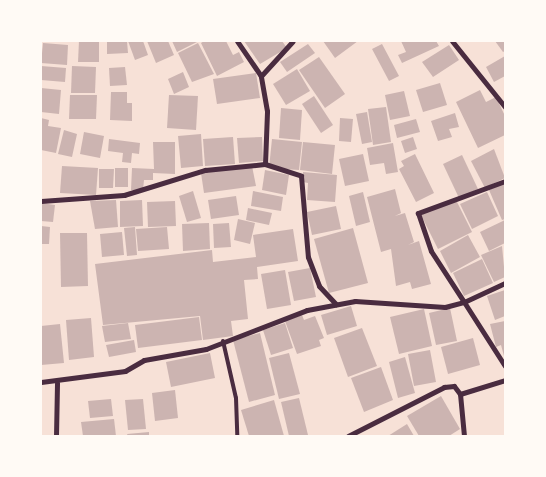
<!DOCTYPE html>
<style>
body{margin:0}
#map{position:relative;width:546px;height:477px;overflow:hidden;background:#f7e1d7;font-family:Merriweather,serif}
div>[style]{position:absolute}
.building>*{inset:0;background:#ccb4b1}
.service>*{height:4px;margin:-2px;padding:0 2px;transform-origin:2px;border-radius:2px;background:#4a2c40}
.minor>*{height:5px;margin:-2.5px;padding:0 2.5px;transform-origin:2.5px;border-radius:2.5px;background:#4a2c40}
span{translate:-50% -50%;white-space:nowrap;text-align:center;line-height:1.15;-webkit-text-stroke:5px #fffaf5;paint-order:stroke}
.frame{position:absolute;inset:0;border:42px solid #fffaf5;pointer-events:none}
</style>
<div id="map">
<div class="building">
<div style="clip-path:polygon(79px 41px,99px 41px,99px 62px,78px 62px)"></div>
<div style="clip-path:polygon(107px 41px,127px 41px,128px 53px,107px 54px)"></div>
<div style="clip-path:polygon(128px 41px,143px 41px,148px 55px,135px 60px)"></div>
<div style="clip-path:polygon(147px 41px,168px 41px,174px 55px,156px 63px)"></div>
<div style="clip-path:polygon(172px 41px,199px 41px,177px 52px)"></div>
<div style="clip-path:polygon(204px 41px,226px 41px,233px 55px,239px 52px,244px 62px,217px 76px,201px 43px)"></div>
<div style="clip-path:polygon(244px 41px,282px 41px,287px 48px,260px 64px)"></div>
<div style="clip-path:polygon(323px 41px,358px 41px,335px 58px)"></div>
<div style="clip-path:polygon(401px 41px,436px 41px,439px 46px,402px 63px,398px 55px,406px 52px)"></div>
<div style="clip-path:polygon(495px 41px,505px 41px,505px 51px,503px 52px)"></div>
<div style="clip-path:polygon(43px 43px,68px 45px,67px 65px,41px 63px)"></div>
<div style="clip-path:polygon(198px 43px,214px 74px,192px 82px,178px 53px)"></div>
<div style="clip-path:polygon(308px 44px,315px 53px,287px 72px,280px 62px)"></div>
<div style="clip-path:polygon(382px 44px,399px 76px,389px 81px,372px 49px)"></div>
<div style="clip-path:polygon(449px 45px,459px 60px,433px 77px,422px 62px)"></div>
<div style="clip-path:polygon(505px 56px,505px 76px,494px 82px,486px 67px)"></div>
<div style="clip-path:polygon(319px 57px,345px 94px,325px 108px,299px 70px)"></div>
<div style="clip-path:polygon(41px 66px,66px 68px,65px 82px,41px 80px)"></div>
<div style="clip-path:polygon(72px 66px,96px 67px,95px 93px,71px 93px)"></div>
<div style="clip-path:polygon(125px 67px,127px 85px,110px 86px,109px 68px)"></div>
<div style="clip-path:polygon(297px 69px,310px 91px,286px 105px,273px 84px)"></div>
<div style="clip-path:polygon(183px 72px,189px 87px,174px 94px,168px 79px)"></div>
<div style="clip-path:polygon(256px 73px,260px 98px,217px 104px,213px 79px)"></div>
<div style="clip-path:polygon(440px 83px,447px 105px,423px 112px,416px 90px)"></div>
<div style="clip-path:polygon(41px 88px,61px 90px,59px 114px,41px 112px)"></div>
<div style="clip-path:polygon(480px 90px,486px 102px,496px 97px,505px 116px,505px 135px,478px 148px,456px 102px)"></div>
<div style="clip-path:polygon(404px 91px,410px 116px,390px 120px,385px 95px)"></div>
<div style="clip-path:polygon(111px 92px,127px 92px,127px 103px,132px 103px,132px 121px,110px 120px)"></div>
<div style="clip-path:polygon(70px 95px,97px 95px,96px 119px,69px 119px)"></div>
<div style="clip-path:polygon(169px 95px,198px 96px,196px 130px,167px 128px)"></div>
<div style="clip-path:polygon(314px 96px,333px 125px,321px 133px,302px 104px)"></div>
<div style="clip-path:polygon(386px 107px,391px 142px,373px 145px,368px 109px)"></div>
<div style="clip-path:polygon(281px 108px,302px 110px,300px 140px,279px 138px)"></div>
<div style="clip-path:polygon(367px 112px,372px 142px,362px 144px,356px 114px)"></div>
<div style="clip-path:polygon(455px 113px,459px 127px,449px 129px,452px 137px,438px 141px,431px 121px)"></div>
<div style="clip-path:polygon(41px 118px,49px 120px,48px 126px,61px 128px,56px 153px,41px 150px)"></div>
<div style="clip-path:polygon(340px 118px,353px 119px,351px 142px,339px 141px)"></div>
<div style="clip-path:polygon(416px 119px,420px 132px,397px 138px,394px 125px)"></div>
<div style="clip-path:polygon(64px 130px,77px 134px,72px 157px,58px 154px)"></div>
<div style="clip-path:polygon(84px 132px,104px 136px,100px 158px,80px 154px)"></div>
<div style="clip-path:polygon(201px 134px,203px 166px,181px 168px,178px 136px)"></div>
<div style="clip-path:polygon(233px 137px,235px 164px,205px 166px,203px 139px)"></div>
<div style="clip-path:polygon(262px 137px,263px 161px,239px 163px,237px 138px)"></div>
<div style="clip-path:polygon(413px 137px,417px 149px,405px 153px,401px 141px)"></div>
<div style="clip-path:polygon(109px 139px,140px 143px,139px 154px,132px 153px,131px 163px,122px 162px,123px 153px,108px 151px)"></div>
<div style="clip-path:polygon(272px 139px,302px 142px,299px 170px,269px 168px)"></div>
<div style="clip-path:polygon(153px 142px,175px 142px,175px 174px,153px 173px,153px 180px,144px 180px,143px 190px,131px 190px,132px 168px,154px 169px)"></div>
<div style="clip-path:polygon(303px 142px,335px 145px,332px 174px,300px 170px)"></div>
<div style="clip-path:polygon(393px 143px,398px 172px,386px 174px,384px 163px,370px 165px,367px 148px)"></div>
<div style="clip-path:polygon(494px 149px,505px 178px,485px 188px,471px 161px)"></div>
<div style="clip-path:polygon(363px 154px,369px 181px,345px 186px,339px 159px)"></div>
<div style="clip-path:polygon(415px 154px,434px 193px,416px 202px,399px 169px,404px 166px,401px 161px)"></div>
<div style="clip-path:polygon(462px 155px,478px 189px,459px 198px,443px 164px)"></div>
<div style="clip-path:polygon(62px 166px,98px 168px,96px 195px,60px 193px)"></div>
<div style="clip-path:polygon(252px 166px,256px 186px,204px 193px,201px 173px)"></div>
<div style="clip-path:polygon(115px 168px,128px 168px,128px 187px,115px 187px)"></div>
<div style="clip-path:polygon(99px 169px,114px 169px,113px 188px,99px 188px)"></div>
<div style="clip-path:polygon(265px 170px,289px 175px,286px 195px,262px 190px)"></div>
<div style="clip-path:polygon(303px 172px,337px 175px,335px 202px,307px 200px,308px 183px,303px 182px)"></div>
<div style="clip-path:polygon(505px 183px,505px 219px,502px 220px,489px 190px)"></div>
<div style="clip-path:polygon(395px 189px,401px 213px,395px 216px,405px 213px,414px 242px,408px 245px,419px 241px,431px 284px,412px 289px,410px 282px,396px 286px,391px 249px,381px 252px,367px 197px)"></div>
<div style="clip-path:polygon(193px 191px,201px 218px,187px 222px,179px 196px)"></div>
<div style="clip-path:polygon(253px 191px,283px 197px,281px 211px,251px 206px)"></div>
<div style="clip-path:polygon(363px 192px,370px 222px,356px 226px,349px 196px)"></div>
<div style="clip-path:polygon(487px 192px,498px 216px,472px 229px,460px 204px)"></div>
<div style="clip-path:polygon(236px 196px,239px 215px,211px 219px,208px 200px)"></div>
<div style="clip-path:polygon(455px 198px,472px 232px,438px 249px,421px 215px)"></div>
<div style="clip-path:polygon(116px 200px,118px 227px,95px 229px,90px 201px)"></div>
<div style="clip-path:polygon(142px 200px,143px 226px,120px 227px,120px 201px)"></div>
<div style="clip-path:polygon(175px 201px,176px 226px,148px 227px,147px 202px)"></div>
<div style="clip-path:polygon(41px 203px,55px 205px,53px 222px,41px 221px)"></div>
<div style="clip-path:polygon(336px 206px,341px 229px,312px 235px,307px 212px)"></div>
<div style="clip-path:polygon(248px 208px,272px 213px,269px 225px,246px 220px)"></div>
<div style="clip-path:polygon(238px 219px,255px 223px,250px 244px,234px 240px)"></div>
<div style="clip-path:polygon(505px 220px,505px 243px,489px 251px,480px 232px)"></div>
<div style="clip-path:polygon(209px 223px,210px 249px,183px 251px,182px 224px)"></div>
<div style="clip-path:polygon(229px 223px,231px 247px,214px 248px,213px 224px)"></div>
<div style="clip-path:polygon(41px 226px,50px 227px,49px 244px,41px 244px)"></div>
<div style="clip-path:polygon(135px 227px,137px 255px,127px 256px,124px 228px)"></div>
<div style="clip-path:polygon(167px 227px,169px 249px,138px 251px,136px 229px)"></div>
<div style="clip-path:polygon(353px 228px,368px 283px,329px 293px,314px 239px)"></div>
<div style="clip-path:polygon(293px 229px,298px 261px,257px 267px,258px 279px,244px 280px,248px 319px,231px 321px,233px 336px,203px 340px,200px 316px,103px 325px,95px 264px,212px 250px,213px 262px,256px 257px,253px 235px)"></div>
<div style="clip-path:polygon(122px 232px,124px 255px,102px 257px,100px 234px)"></div>
<div style="clip-path:polygon(60px 233px,87px 233px,88px 286px,61px 287px)"></div>
<div style="clip-path:polygon(468px 235px,480px 257px,451px 273px,440px 251px)"></div>
<div style="clip-path:polygon(502px 246px,505px 277px,494px 282px,481px 255px)"></div>
<div style="clip-path:polygon(482px 259px,493px 283px,464px 296px,453px 273px)"></div>
<div style="clip-path:polygon(310px 268px,316px 297px,294px 301px,288px 272px)"></div>
<div style="clip-path:polygon(285px 270px,291px 305px,267px 309px,261px 274px)"></div>
<div style="clip-path:polygon(505px 290px,505px 316px,495px 320px,487px 296px)"></div>
<div style="clip-path:polygon(351px 306px,357px 326px,327px 335px,321px 315px)"></div>
<div style="clip-path:polygon(450px 308px,457px 341px,436px 345px,429px 313px)"></div>
<div style="clip-path:polygon(424px 309px,432px 346px,399px 354px,390px 317px)"></div>
<div style="clip-path:polygon(302px 315px,304px 320px,315px 316px,324px 338px,319px 340px,321px 346px,297px 354px,285px 321px)"></div>
<div style="clip-path:polygon(199px 317px,202px 340px,138px 348px,135px 325px)"></div>
<div style="clip-path:polygon(91px 318px,94px 357px,69px 360px,66px 320px)"></div>
<div style="clip-path:polygon(505px 321px,505px 355px,504px 356px,501px 345px,496px 347px,490px 324px)"></div>
<div style="clip-path:polygon(128px 323px,131px 339px,105px 342px,102px 326px)"></div>
<div style="clip-path:polygon(285px 323px,293px 348px,271px 355px,263px 330px)"></div>
<div style="clip-path:polygon(60px 324px,64px 363px,41px 365px,41px 326px)"></div>
<div style="clip-path:polygon(362px 328px,377px 366px,348px 377px,334px 338px)"></div>
<div style="clip-path:polygon(260px 333px,275px 395px,249px 402px,233px 340px)"></div>
<div style="clip-path:polygon(473px 338px,480px 365px,448px 374px,441px 347px)"></div>
<div style="clip-path:polygon(134px 340px,136px 352px,109px 357px,106px 345px)"></div>
<div style="clip-path:polygon(430px 350px,436px 382px,414px 386px,408px 354px)"></div>
<div style="clip-path:polygon(210px 353px,215px 378px,171px 387px,166px 362px)"></div>
<div style="clip-path:polygon(289px 353px,300px 394px,279px 399px,269px 358px)"></div>
<div style="clip-path:polygon(405px 357px,415px 393px,398px 398px,389px 362px)"></div>
<div style="clip-path:polygon(381px 367px,393px 400px,364px 412px,351px 378px)"></div>
<div style="clip-path:polygon(175px 390px,178px 418px,155px 421px,152px 393px)"></div>
<div style="clip-path:polygon(441px 396px,460px 429px,449px 436px,419px 436px,407px 416px)"></div>
<div style="clip-path:polygon(299px 398px,308px 435px,289px 436px,281px 402px)"></div>
<div style="clip-path:polygon(111px 399px,113px 416px,90px 418px,88px 401px)"></div>
<div style="clip-path:polygon(143px 399px,146px 429px,128px 430px,125px 400px)"></div>
<div style="clip-path:polygon(274px 400px,284px 436px,249px 436px,241px 410px)"></div>
<div style="clip-path:polygon(114px 419px,116px 436px,83px 436px,81px 422px)"></div>
<div style="clip-path:polygon(407px 424px,414px 436px,388px 436px)"></div>
<div style="clip-path:polygon(149px 432px,149px 436px,128px 436px,127px 434px)"></div>
</div>
<div class="service">
<div style="left:223px;top:341px;width:58px;rotate:77.2deg"></div>
<div style="left:236px;top:398px;width:38px;rotate:88deg"></div>
</div>
<div class="minor">
<div style="left:452px;top:41px;width:85px;rotate:51.2deg"></div>
<div style="left:261px;top:76px;width:47px;rotate:-47.6deg"></div>
<div style="left:265px;top:164px;width:38px;rotate:18deg"></div>
<div style="left:301px;top:176px;width:81px;rotate:85.1deg"></div>
<div style="left:308px;top:257px;width:31px;rotate:69deg"></div>
<div style="left:319px;top:286px;width:25px;rotate:47deg"></div>
<div style="left:505px;top:181px;width:93px;rotate:159.8deg"></div>
<div style="left:418px;top:213px;width:40px;rotate:71.1deg"></div>
<div style="left:431px;top:251px;width:61px;rotate:57.1deg"></div>
<div style="left:464px;top:302px;width:45px;rotate:-24.9deg"></div>
<div style="left:41px;top:201px;width:83px;rotate:-4.1deg"></div>
<div style="left:124px;top:195px;width:85px;rotate:-17.2deg"></div>
<div style="left:205px;top:170px;width:60px;rotate:-5.7deg"></div>
<div style="left:265px;top:164px;width:53px;rotate:-87.8deg"></div>
<div style="left:267px;top:111px;width:36px;rotate:-100deg"></div>
<div style="left:261px;top:76px;width:42px;rotate:-124.4deg"></div>
<div style="left:41px;top:382px;width:85px;rotate:-7.5deg"></div>
<div style="left:125px;top:371px;width:22px;rotate:-30deg"></div>
<div style="left:144px;top:360px;width:63px;rotate:-10.1deg"></div>
<div style="left:206px;top:349px;width:108px;rotate:-21.1deg"></div>
<div style="left:307px;top:310px;width:49px;rotate:-10.6deg"></div>
<div style="left:355px;top:301px;width:90px;rotate:3.8deg"></div>
<div style="left:445px;top:307px;width:20px;rotate:-15deg"></div>
<div style="left:464px;top:302px;width:76px;rotate:57.4deg"></div>
<div style="left:56px;top:436px;width:53px;rotate:-88.9deg"></div>
<div style="left:348px;top:436px;width:108px;rotate:-27deg"></div>
<div style="left:444px;top:387px;width:10px;rotate:-6deg"></div>
<div style="left:454px;top:386px;width:10px;rotate:53deg"></div>
<div style="left:464px;top:436px;width:42px;rotate:-95.4deg"></div>
<div style="left:460px;top:394px;width:47px;rotate:-17.3deg"></div>
</div>
<div class="frame"></div>
</div>
